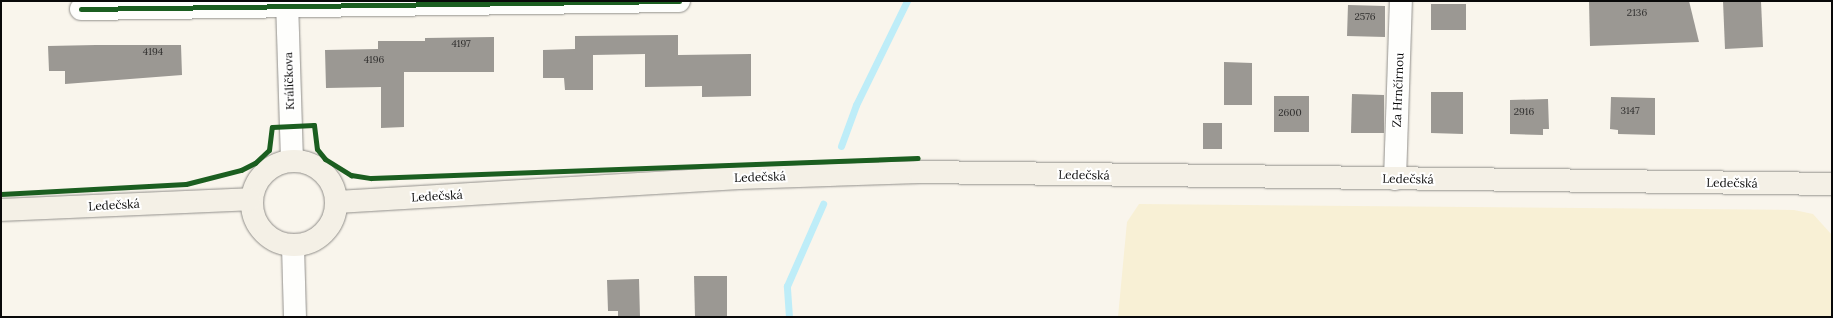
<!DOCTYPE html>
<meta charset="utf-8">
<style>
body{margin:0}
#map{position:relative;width:1833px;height:318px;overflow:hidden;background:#f9f5ec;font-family:Lora,serif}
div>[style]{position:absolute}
.farmland>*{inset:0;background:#f8f0d5}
.stream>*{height:7px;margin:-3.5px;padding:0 3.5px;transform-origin:3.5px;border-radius:3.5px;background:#beedf8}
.building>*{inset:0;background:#9b9893}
.roads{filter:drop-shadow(0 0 1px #918f8b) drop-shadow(0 0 1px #918f8b)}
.street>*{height:22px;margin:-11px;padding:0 11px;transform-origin:11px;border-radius:11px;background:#fefefc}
.secondary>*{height:22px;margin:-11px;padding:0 11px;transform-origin:11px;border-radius:11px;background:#f4f0e6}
.secondary>.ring{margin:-11px;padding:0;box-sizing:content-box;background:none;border:22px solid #f4f0e6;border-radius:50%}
.cycleway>*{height:5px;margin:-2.5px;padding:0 2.5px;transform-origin:2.5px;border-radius:2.5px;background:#1b5e20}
span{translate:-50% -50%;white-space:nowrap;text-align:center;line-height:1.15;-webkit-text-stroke:4px #fff;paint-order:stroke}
.number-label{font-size:10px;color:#2e2d2c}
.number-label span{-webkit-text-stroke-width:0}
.street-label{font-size:12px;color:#090909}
.frame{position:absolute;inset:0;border:2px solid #090909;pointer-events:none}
</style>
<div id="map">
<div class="farmland">
<div style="clip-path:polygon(1139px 204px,1794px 210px,1813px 214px,1832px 235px,1832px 317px,1118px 317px,1127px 222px)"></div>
</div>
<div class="stream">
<div style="left:841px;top:146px;width:44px;rotate:-69.9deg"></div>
<div style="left:856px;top:105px;width:116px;rotate:-63.9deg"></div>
<div style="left:789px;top:317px;width:31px;rotate:-94deg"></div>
<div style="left:787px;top:286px;width:90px;rotate:-66.3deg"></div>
</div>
<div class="building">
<div style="clip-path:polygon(1589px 1px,1689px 1px,1699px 42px,1590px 46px)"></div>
<div style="clip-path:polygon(1723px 1px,1761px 1px,1763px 47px,1725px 49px)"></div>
<div style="clip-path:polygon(1431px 4px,1466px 4px,1466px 30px,1431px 30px)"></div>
<div style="clip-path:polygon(1348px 5px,1385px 6px,1385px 37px,1347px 36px)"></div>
<div style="clip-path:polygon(678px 35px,678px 55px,751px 54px,751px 96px,702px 97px,702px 86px,645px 87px,645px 54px,593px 55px,593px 90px,565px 90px,564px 78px,543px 78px,543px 50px,575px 49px,575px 36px)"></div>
<div style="clip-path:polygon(494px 37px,494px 72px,404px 72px,404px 127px,381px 128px,381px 87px,326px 88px,325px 50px,378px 49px,378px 41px,425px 41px,425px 38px)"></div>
<div style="clip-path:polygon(96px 45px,181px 45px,182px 75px,65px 84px,65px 71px,49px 71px,48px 46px)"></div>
<div style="clip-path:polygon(1224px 62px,1252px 63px,1252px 105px,1224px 105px)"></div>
<div style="clip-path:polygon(1431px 92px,1463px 92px,1463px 134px,1431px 133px)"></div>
<div style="clip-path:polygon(1352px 94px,1384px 95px,1384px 133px,1351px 133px)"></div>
<div style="clip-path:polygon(1274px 96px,1309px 96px,1309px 132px,1274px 132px)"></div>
<div style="clip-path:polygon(1611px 97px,1655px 98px,1655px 135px,1618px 134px,1618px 130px,1610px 129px)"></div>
<div style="clip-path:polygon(1548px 99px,1549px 129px,1543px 129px,1543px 135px,1510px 134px,1510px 100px)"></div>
<div style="clip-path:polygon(1203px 123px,1222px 123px,1222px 149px,1203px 149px)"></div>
<div style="clip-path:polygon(694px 276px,727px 276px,727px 317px,695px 317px)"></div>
<div style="clip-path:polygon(639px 279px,640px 317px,618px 317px,618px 311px,608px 311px,607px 280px)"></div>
</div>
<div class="roads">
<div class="street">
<div style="left:287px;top:1px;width:160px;rotate:88.2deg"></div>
<div style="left:81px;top:9px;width:598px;rotate:-0.77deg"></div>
<div style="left:1395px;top:179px;width:178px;rotate:-88.1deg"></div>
<div style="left:293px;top:246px;width:71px;rotate:88.4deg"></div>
</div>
<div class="secondary">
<div class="ring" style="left:252px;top:161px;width:62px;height:62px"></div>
<div style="left:337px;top:202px;width:403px;rotate:-3.4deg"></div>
<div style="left:739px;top:178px;width:181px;rotate:-1.9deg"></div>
<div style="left:920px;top:172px;width:912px;rotate:0.75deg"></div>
<div style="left:1px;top:210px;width:249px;rotate:-2.5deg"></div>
</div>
</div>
<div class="cycleway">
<div style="left:81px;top:9px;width:598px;rotate:-0.77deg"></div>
<div style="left:1px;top:194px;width:185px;rotate:-3.1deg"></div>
<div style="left:186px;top:184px;width:57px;rotate:-14.3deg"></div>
<div style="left:241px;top:170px;width:16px;rotate:-27deg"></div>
<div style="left:255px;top:163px;width:19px;rotate:-43deg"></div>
<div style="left:269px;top:150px;width:23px;rotate:-83deg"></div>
<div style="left:272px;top:127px;width:42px;rotate:-2.7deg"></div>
<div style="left:314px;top:125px;width:24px;rotate:83deg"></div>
<div style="left:317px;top:149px;width:13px;rotate:51deg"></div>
<div style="left:325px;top:159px;width:31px;rotate:32deg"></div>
<div style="left:351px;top:175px;width:20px;rotate:9deg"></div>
<div style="left:371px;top:178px;width:547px;rotate:-2.09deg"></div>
</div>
<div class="number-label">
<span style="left:1637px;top:13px">2136</span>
<span style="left:1365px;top:17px">2576</span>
<span style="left:461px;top:44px">4197</span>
<span style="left:153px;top:52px">4194</span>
<span style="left:374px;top:60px">4196</span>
<span style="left:1630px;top:111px">3147</span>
<span style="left:1524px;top:112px">2916</span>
<span style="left:1290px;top:113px">2600</span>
</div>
<div class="street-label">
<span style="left:289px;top:81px;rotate:-92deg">Králíčkova</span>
<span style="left:1398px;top:90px;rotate:-88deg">Za Hrnčírnou</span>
<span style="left:1084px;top:175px;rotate:1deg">Ledečská</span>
<span style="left:760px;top:177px;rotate:-2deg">Ledečská</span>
<span style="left:1408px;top:179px;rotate:1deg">Ledečská</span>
<span style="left:1732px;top:183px;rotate:1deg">Ledečská</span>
<span style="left:437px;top:196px;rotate:-3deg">Ledečská</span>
<span style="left:114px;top:205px;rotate:-3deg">Ledečská</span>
</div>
<div class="frame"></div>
</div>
